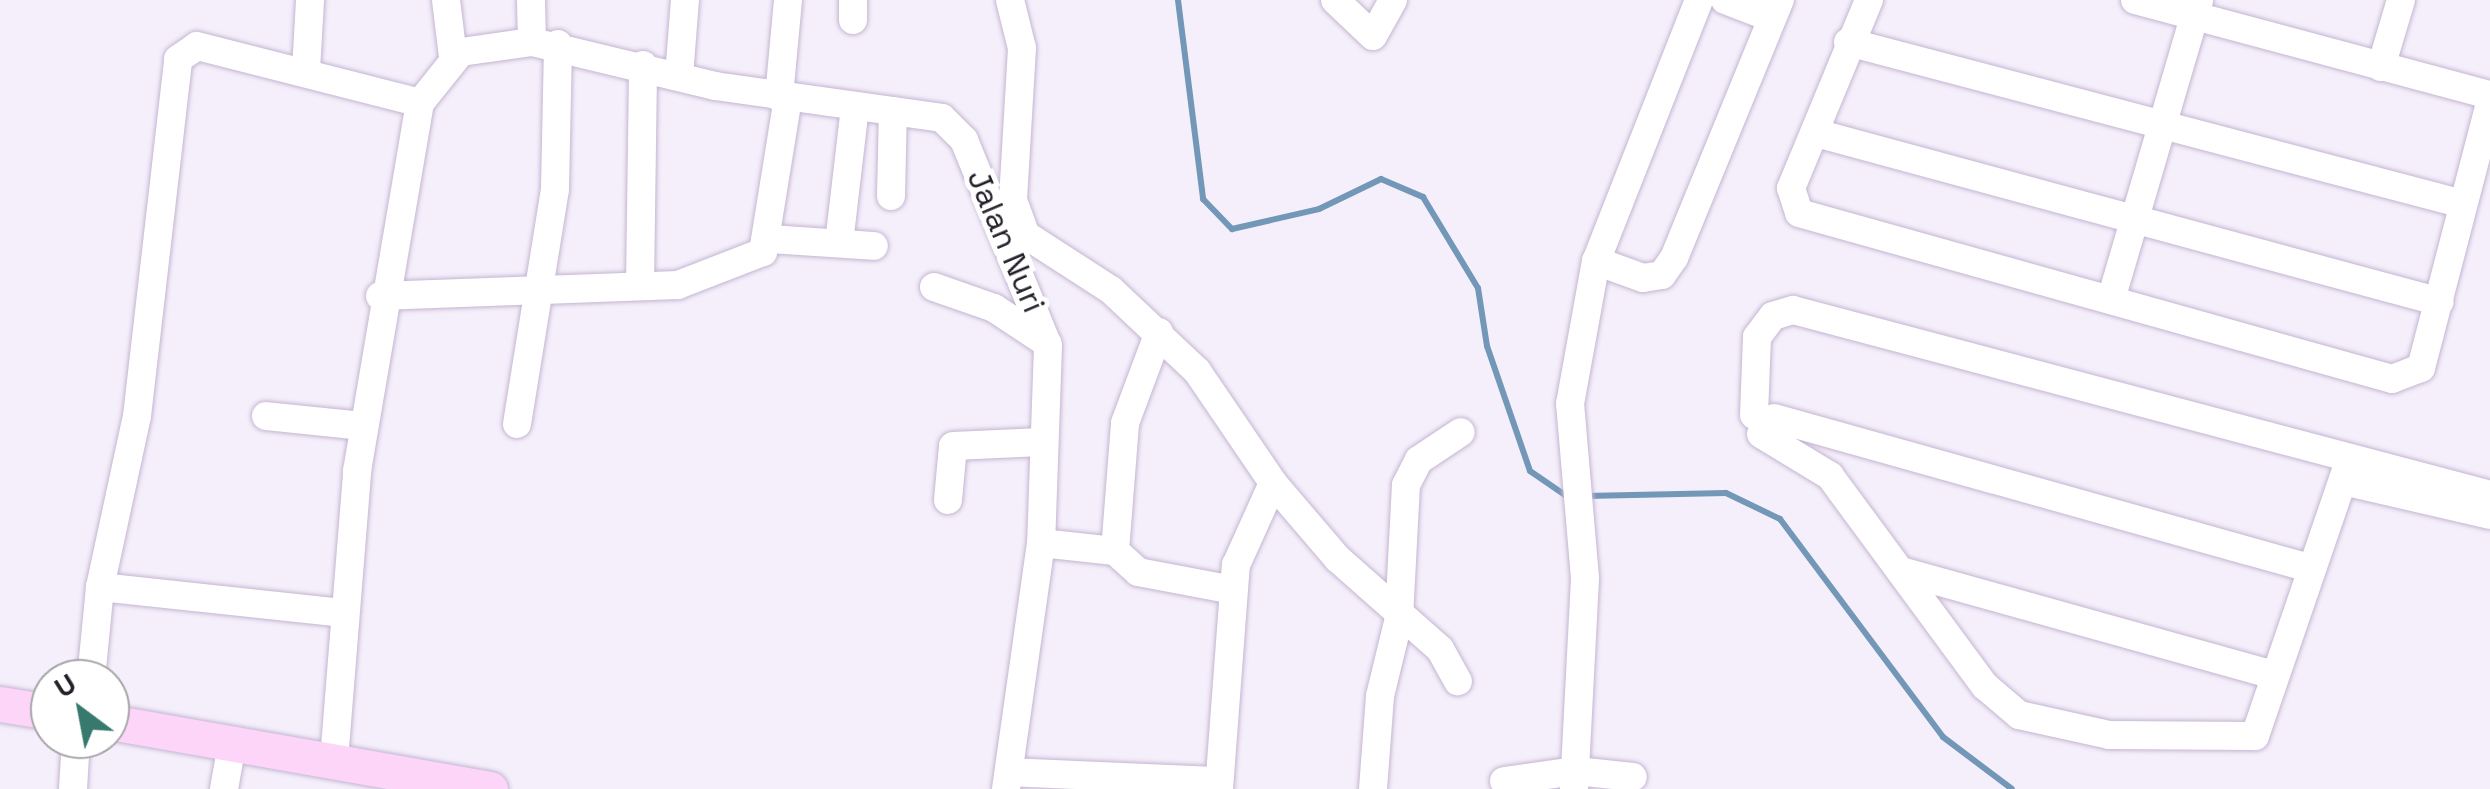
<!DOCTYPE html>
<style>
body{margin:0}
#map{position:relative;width:2490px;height:789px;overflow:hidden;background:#f5effb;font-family:"Space Grotesk",sans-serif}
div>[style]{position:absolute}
.stream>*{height:6px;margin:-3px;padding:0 3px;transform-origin:3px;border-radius:3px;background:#7297b7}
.roads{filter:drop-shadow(0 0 2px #c4b5d1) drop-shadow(0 0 2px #c4b5d1)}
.minor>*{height:28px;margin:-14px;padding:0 14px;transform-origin:14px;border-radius:14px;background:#fff}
.major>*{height:35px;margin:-17.5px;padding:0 17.5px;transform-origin:17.5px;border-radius:17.5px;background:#fdd5f9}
span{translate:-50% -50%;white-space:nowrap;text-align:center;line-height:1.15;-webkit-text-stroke:10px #fff;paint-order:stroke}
.street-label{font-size:32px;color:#231e28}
.north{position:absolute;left:30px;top:659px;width:100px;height:100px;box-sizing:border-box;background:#fff;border:2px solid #a7a5a9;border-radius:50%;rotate:328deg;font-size:28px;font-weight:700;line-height:40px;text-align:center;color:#231e28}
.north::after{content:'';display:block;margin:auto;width:35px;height:45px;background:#377a6d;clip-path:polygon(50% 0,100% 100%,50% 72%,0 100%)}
</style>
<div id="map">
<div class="stream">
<div style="left:1178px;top:0;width:201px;rotate:82.8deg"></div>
<div style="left:1203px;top:199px;width:42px;rotate:46deg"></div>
<div style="left:1232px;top:229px;width:89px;rotate:-12.9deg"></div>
<div style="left:1319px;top:209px;width:69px;rotate:-25.8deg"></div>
<div style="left:1381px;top:179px;width:46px;rotate:23.2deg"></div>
<div style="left:1423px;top:197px;width:106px;rotate:58.9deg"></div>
<div style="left:1478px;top:288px;width:59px;rotate:81.2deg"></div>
<div style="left:1487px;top:346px;width:132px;rotate:71deg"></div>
<div style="left:1530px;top:471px;width:46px;rotate:34.4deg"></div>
<div style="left:1586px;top:496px;width:140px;rotate:-1.2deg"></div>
<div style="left:1726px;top:493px;width:60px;rotate:25.7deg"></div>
<div style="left:1780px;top:519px;width:272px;rotate:53.2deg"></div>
<div style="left:1943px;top:737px;width:86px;rotate:37deg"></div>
</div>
<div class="roads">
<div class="minor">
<div style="left:446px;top:0;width:57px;rotate:83deg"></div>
<div style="left:1010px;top:0;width:49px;rotate:76deg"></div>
<div style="left:1022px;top:48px;width:152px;rotate:93.4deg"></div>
<div style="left:1013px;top:200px;width:37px;rotate:70deg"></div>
<div style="left:1026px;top:235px;width:101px;rotate:32.9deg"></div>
<div style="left:1111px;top:290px;width:118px;rotate:43.3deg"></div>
<div style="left:1197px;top:371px;width:135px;rotate:55.8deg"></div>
<div style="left:1273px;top:483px;width:99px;rotate:49.5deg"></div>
<div style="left:1337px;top:558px;width:137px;rotate:41.5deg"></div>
<div style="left:1440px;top:649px;width:37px;rotate:61deg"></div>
<div style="left:1335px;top:0;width:52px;rotate:43.5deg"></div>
<div style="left:1373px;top:36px;width:41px;rotate:-60.9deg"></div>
<div style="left:1699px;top:0;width:281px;rotate:111.5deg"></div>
<div style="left:1596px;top:261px;width:50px;rotate:19.9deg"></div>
<div style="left:1643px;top:278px;width:19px;rotate:-9deg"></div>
<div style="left:1662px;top:275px;width:21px;rotate:-55deg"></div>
<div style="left:1674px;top:258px;width:279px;rotate:-67.7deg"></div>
<div style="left:1725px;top:0;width:50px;rotate:21deg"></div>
<div style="left:1869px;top:0;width:204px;rotate:112.5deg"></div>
<div style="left:1791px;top:188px;width:26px;rotate:72deg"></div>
<div style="left:1799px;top:213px;width:616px;rotate:15.64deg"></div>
<div style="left:2392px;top:379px;width:31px;rotate:-21deg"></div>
<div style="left:2421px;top:368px;width:274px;rotate:-75.4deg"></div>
<div style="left:2135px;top:0;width:367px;rotate:15deg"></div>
<div style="left:853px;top:20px;width:20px;rotate:-90deg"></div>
<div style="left:532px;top:42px;width:188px;rotate:13.5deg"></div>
<div style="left:715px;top:86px;width:229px;rotate:8deg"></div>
<div style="left:942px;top:118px;width:31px;rotate:45deg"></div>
<div style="left:964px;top:140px;width:222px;rotate:67.8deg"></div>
<div style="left:1048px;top:346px;width:197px;rotate:92deg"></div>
<div style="left:1041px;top:543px;width:248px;rotate:98.1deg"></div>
<div style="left:1848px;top:42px;width:636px;rotate:14.76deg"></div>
<div style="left:2381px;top:67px;width:70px;rotate:-73.4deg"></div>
<div style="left:306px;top:70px;width:70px;rotate:-86.7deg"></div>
<div style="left:679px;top:76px;width:76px;rotate:-85.5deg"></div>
<div style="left:779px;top:97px;width:97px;rotate:-84.7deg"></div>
<div style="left:1816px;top:133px;width:646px;rotate:15.15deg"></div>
<div style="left:891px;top:196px;width:85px;rotate:-88.7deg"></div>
<div style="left:769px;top:239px;width:105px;rotate:3.8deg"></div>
<div style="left:839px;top:243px;width:138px;rotate:-83.3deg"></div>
<div style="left:640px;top:286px;width:221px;rotate:-89.2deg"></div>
<div style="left:934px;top:287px;width:64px;rotate:19.3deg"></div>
<div style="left:994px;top:308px;width:64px;rotate:33.4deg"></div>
<div style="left:380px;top:296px;width:298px;rotate:-2.1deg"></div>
<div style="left:678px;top:285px;width:91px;rotate:-21.2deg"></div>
<div style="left:763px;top:252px;width:156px;rotate:-80.8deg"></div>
<div style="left:2112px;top:296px;width:308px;rotate:-73.6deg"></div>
<div style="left:1754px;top:415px;width:78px;rotate:-87.8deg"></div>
<div style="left:1757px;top:337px;width:26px;rotate:-53deg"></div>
<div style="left:1773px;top:316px;width:21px;rotate:-17deg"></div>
<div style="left:1793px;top:310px;width:721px;rotate:14.86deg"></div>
<div style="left:266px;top:416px;width:98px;rotate:5.9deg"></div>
<div style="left:1774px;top:418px;width:556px;rotate:15.66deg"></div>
<div style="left:517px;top:424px;width:238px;rotate:-80.8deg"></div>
<div style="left:555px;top:189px;width:145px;rotate:-88.8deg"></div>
<div style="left:1761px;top:434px;width:81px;rotate:31.3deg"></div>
<div style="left:1830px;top:476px;width:261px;rotate:53.6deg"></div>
<div style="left:1985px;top:686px;width:45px;rotate:40.5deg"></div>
<div style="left:2019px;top:715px;width:92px;rotate:12.5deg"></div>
<div style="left:2109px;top:735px;width:146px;rotate:0.4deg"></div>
<div style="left:2255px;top:736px;width:290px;rotate:-71.1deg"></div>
<div style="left:2343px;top:481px;width:151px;rotate:13deg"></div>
<div style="left:948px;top:500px;width:54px;rotate:-84.7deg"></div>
<div style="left:953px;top:446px;width:89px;rotate:-2.6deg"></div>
<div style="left:1041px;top:543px;width:74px;rotate:6.2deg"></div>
<div style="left:1115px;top:551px;width:31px;rotate:42deg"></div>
<div style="left:1138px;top:572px;width:97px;rotate:10.7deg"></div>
<div style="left:1115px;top:551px;width:128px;rotate:-85.5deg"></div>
<div style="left:1125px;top:423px;width:97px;rotate:-69.5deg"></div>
<div style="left:1901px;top:571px;width:386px;rotate:15.6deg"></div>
<div style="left:100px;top:587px;width:246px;rotate:6.1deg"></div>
<div style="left:91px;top:679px;width:92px;rotate:-84.4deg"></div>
<div style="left:100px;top:587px;width:175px;rotate:-77.8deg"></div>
<div style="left:137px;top:416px;width:359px;rotate:-83.4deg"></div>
<div style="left:178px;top:59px;width:23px;rotate:-34deg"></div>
<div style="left:197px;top:46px;width:230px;rotate:14.3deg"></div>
<div style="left:334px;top:760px;width:290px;rotate:-85.4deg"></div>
<div style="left:357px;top:471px;width:373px;rotate:-80.3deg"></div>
<div style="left:420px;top:103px;width:65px;rotate:-51.2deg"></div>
<div style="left:461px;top:52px;width:72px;rotate:-8deg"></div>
<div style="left:532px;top:42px;width:42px;rotate:-91.4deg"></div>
<div style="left:1009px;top:772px;width:210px;rotate:2.5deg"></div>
<div style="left:1504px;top:781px;width:73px;rotate:-7.9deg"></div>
<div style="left:1576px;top:771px;width:57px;rotate:6deg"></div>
<div style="left:73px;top:789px;width:50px;rotate:-86.6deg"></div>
<div style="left:224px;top:789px;width:46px;rotate:-79.9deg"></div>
<div style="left:1219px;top:789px;width:225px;rotate:-85.7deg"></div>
<div style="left:1236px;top:565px;width:90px;rotate:-65.7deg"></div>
<div style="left:1373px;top:789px;width:93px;rotate:-85.7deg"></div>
<div style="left:1380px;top:696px;width:80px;rotate:-76.3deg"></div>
<div style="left:1399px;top:618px;width:133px;rotate:-87deg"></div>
<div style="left:1406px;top:485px;width:28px;rotate:-63deg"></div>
<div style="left:1419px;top:460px;width:50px;rotate:-33.7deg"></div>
<div style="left:1574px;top:789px;width:211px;rotate:-87deg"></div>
<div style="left:1585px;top:578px;width:175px;rotate:-94.9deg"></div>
<div style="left:1570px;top:404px;width:145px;rotate:-79.7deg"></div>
</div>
<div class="major">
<div style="left:0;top:704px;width:51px;rotate:9.1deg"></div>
<div style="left:110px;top:722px;width:386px;rotate:10deg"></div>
</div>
</div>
<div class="street-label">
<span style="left:1006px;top:241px;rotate:67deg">Jalan Nuri</span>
</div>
<div class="north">U</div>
</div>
